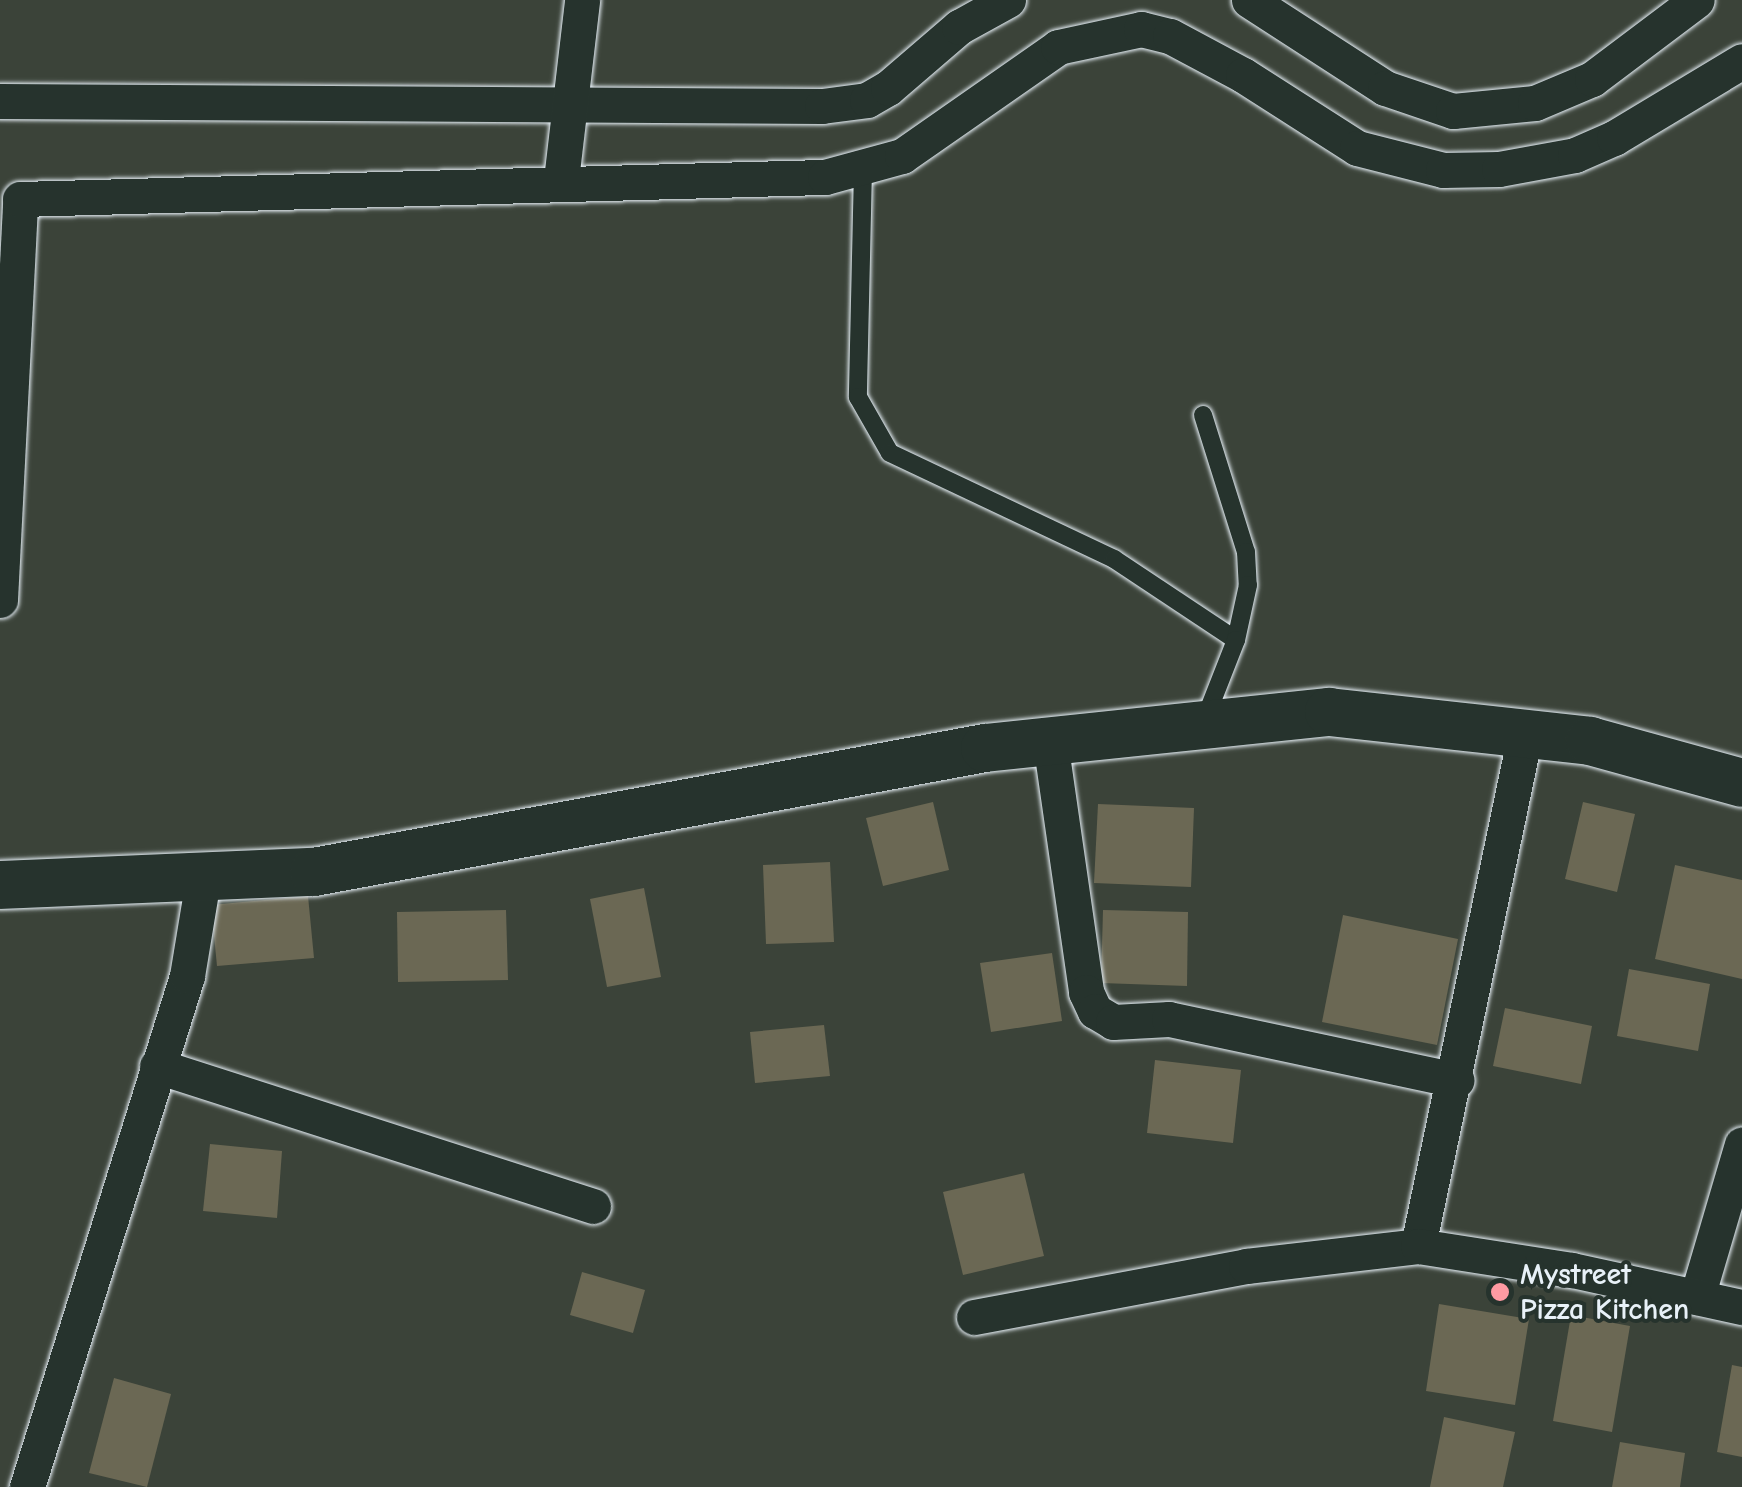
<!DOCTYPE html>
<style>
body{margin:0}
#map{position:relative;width:1742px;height:1487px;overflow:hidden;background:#3b4339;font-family:"Comic Neue",sans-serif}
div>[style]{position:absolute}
.building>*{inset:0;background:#6b6854}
.roads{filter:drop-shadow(0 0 2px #e8f1f8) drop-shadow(0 0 2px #e8f1f8)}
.service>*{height:18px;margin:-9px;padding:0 9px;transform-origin:9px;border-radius:9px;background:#26332d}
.minor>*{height:35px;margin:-17.5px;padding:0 17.5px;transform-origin:17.5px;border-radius:17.5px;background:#26332d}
.secondary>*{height:48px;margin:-24px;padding:0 24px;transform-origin:24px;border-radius:24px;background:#26332d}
.dots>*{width:28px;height:28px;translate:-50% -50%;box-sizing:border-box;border:5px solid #26332d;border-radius:50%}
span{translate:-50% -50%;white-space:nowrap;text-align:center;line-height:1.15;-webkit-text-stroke:8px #26332d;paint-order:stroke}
.poi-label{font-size:30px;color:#e8f1f8;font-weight:700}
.left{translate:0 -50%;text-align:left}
</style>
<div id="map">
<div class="building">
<div style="clip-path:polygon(933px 802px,949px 870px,883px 886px,866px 818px)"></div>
<div style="clip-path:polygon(1583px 802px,1635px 814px,1617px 892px,1565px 879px)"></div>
<div style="clip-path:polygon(1098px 804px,1194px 808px,1191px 887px,1094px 883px)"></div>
<div style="clip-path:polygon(830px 862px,834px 942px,766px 944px,763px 865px)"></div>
<div style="clip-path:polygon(1675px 865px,1742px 880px,1742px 979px,1655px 959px)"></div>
<div style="clip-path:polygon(644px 888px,661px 977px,607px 987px,590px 899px)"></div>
<div style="clip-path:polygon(308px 896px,314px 958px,217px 966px,211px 905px)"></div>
<div style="clip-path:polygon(506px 910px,508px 980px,398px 982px,397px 912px)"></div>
<div style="clip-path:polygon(1103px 910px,1188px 912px,1187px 986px,1101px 983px)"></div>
<div style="clip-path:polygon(1343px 915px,1458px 939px,1437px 1045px,1322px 1022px)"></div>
<div style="clip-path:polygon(1052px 953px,1062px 1021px,991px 1032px,980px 963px)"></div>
<div style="clip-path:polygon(1629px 969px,1710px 984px,1698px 1051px,1617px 1036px)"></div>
<div style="clip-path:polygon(1505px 1008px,1592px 1026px,1581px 1084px,1493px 1066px)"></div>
<div style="clip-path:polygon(824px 1025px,830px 1076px,755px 1083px,750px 1032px)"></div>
<div style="clip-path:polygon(1155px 1060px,1241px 1070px,1233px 1143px,1147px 1133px)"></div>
<div style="clip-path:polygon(210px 1144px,282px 1151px,277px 1218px,203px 1211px)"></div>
<div style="clip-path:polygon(1024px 1173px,1044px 1256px,963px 1275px,943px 1192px)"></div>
<div style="clip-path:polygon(582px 1272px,645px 1290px,633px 1333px,570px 1315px)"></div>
<div style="clip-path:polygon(1439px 1304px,1529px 1319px,1515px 1405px,1426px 1391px)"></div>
<div style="clip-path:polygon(1571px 1315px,1630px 1326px,1612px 1432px,1553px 1421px)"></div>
<div style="clip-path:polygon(1732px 1365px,1742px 1367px,1742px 1457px,1717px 1452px)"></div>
<div style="clip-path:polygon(114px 1378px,171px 1394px,147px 1487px,89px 1473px)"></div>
<div style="clip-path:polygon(1444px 1417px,1515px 1432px,1503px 1487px,1430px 1487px)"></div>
<div style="clip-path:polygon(1620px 1442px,1685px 1453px,1680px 1487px,1612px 1487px)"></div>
</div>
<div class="roads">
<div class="service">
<div style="left:863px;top:169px;width:228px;rotate:91.3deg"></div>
<div style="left:858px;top:397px;width:64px;rotate:60.3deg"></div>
<div style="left:890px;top:453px;width:248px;rotate:25.3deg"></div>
<div style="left:1114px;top:559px;width:146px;rotate:33.6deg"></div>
<div style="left:1203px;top:415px;width:144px;rotate:72.6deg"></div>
<div style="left:1246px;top:552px;width:33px;rotate:87deg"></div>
<div style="left:1248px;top:585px;width:56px;rotate:102.3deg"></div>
<div style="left:1236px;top:640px;width:85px;rotate:111.4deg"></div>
</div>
<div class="minor">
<div style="left:1249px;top:0;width:162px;rotate:32.9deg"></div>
<div style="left:1385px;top:88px;width:72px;rotate:18.7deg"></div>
<div style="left:1453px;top:111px;width:82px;rotate:-5.6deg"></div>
<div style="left:1535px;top:103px;width:62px;rotate:-22.8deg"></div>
<div style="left:1592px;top:79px;width:131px;rotate:-37deg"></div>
<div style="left:0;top:101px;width:822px;rotate:0.35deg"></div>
<div style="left:822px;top:106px;width:45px;rotate:-7.6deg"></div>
<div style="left:867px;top:100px;width:24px;rotate:-30deg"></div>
<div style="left:888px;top:88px;width:94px;rotate:-40.7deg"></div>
<div style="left:959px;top:27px;width:56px;rotate:-28.9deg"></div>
<div style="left:561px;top:180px;width:181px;rotate:-83.3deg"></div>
<div style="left:0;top:600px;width:401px;rotate:-87.1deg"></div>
<div style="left:20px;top:199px;width:805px;rotate:-1.57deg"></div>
<div style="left:825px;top:177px;width:80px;rotate:-15.3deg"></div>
<div style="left:902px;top:156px;width:190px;rotate:-34.9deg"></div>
<div style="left:1058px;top:47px;width:85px;rotate:-12.2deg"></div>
<div style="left:1141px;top:29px;width:30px;rotate:14deg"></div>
<div style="left:1170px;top:36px;width:83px;rotate:28.1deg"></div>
<div style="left:1243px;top:75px;width:135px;rotate:32.6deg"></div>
<div style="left:1357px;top:148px;width:89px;rotate:14.3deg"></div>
<div style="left:1443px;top:170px;width:56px;rotate:-1deg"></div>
<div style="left:1499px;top:169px;width:77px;rotate:-10.4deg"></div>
<div style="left:1575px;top:155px;width:43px;rotate:-23.6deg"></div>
<div style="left:1614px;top:138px;width:149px;rotate:-31deg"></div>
<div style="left:1050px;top:741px;width:254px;rotate:81.8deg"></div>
<div style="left:1086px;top:992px;width:21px;rotate:65deg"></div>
<div style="left:1095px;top:1011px;width:21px;rotate:31deg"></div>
<div style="left:1113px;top:1022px;width:56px;rotate:-3.1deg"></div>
<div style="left:1169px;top:1019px;width:294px;rotate:12deg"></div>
<div style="left:157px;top:1066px;width:458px;rotate:17.8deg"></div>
<div style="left:1418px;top:1246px;width:527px;rotate:-78.18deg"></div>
<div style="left:1697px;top:1297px;width:159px;rotate:-73.6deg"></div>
<div style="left:974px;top:1317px;width:277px;rotate:-10.6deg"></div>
<div style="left:1246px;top:1266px;width:173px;rotate:-6.6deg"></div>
<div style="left:1418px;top:1246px;width:156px;rotate:8.9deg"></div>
<div style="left:1572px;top:1270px;width:174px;rotate:12.3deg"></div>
<div style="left:27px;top:1487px;width:535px;rotate:-72.61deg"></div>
<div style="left:187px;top:976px;width:98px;rotate:-80.6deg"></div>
</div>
<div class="secondary">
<div style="left:0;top:885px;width:314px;rotate:-2.4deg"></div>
<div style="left:314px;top:872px;width:682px;rotate:-10.47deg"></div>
<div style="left:985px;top:748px;width:346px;rotate:-6deg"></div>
<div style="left:1329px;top:712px;width:263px;rotate:6.3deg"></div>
<div style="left:1590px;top:741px;width:158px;rotate:15.4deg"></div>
</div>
</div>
<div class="dots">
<div style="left:1500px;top:1292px;background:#ff9aa2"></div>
</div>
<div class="poi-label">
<span class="left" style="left:1520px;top:1292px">Mystreet<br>Pizza Kitchen</span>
</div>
</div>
